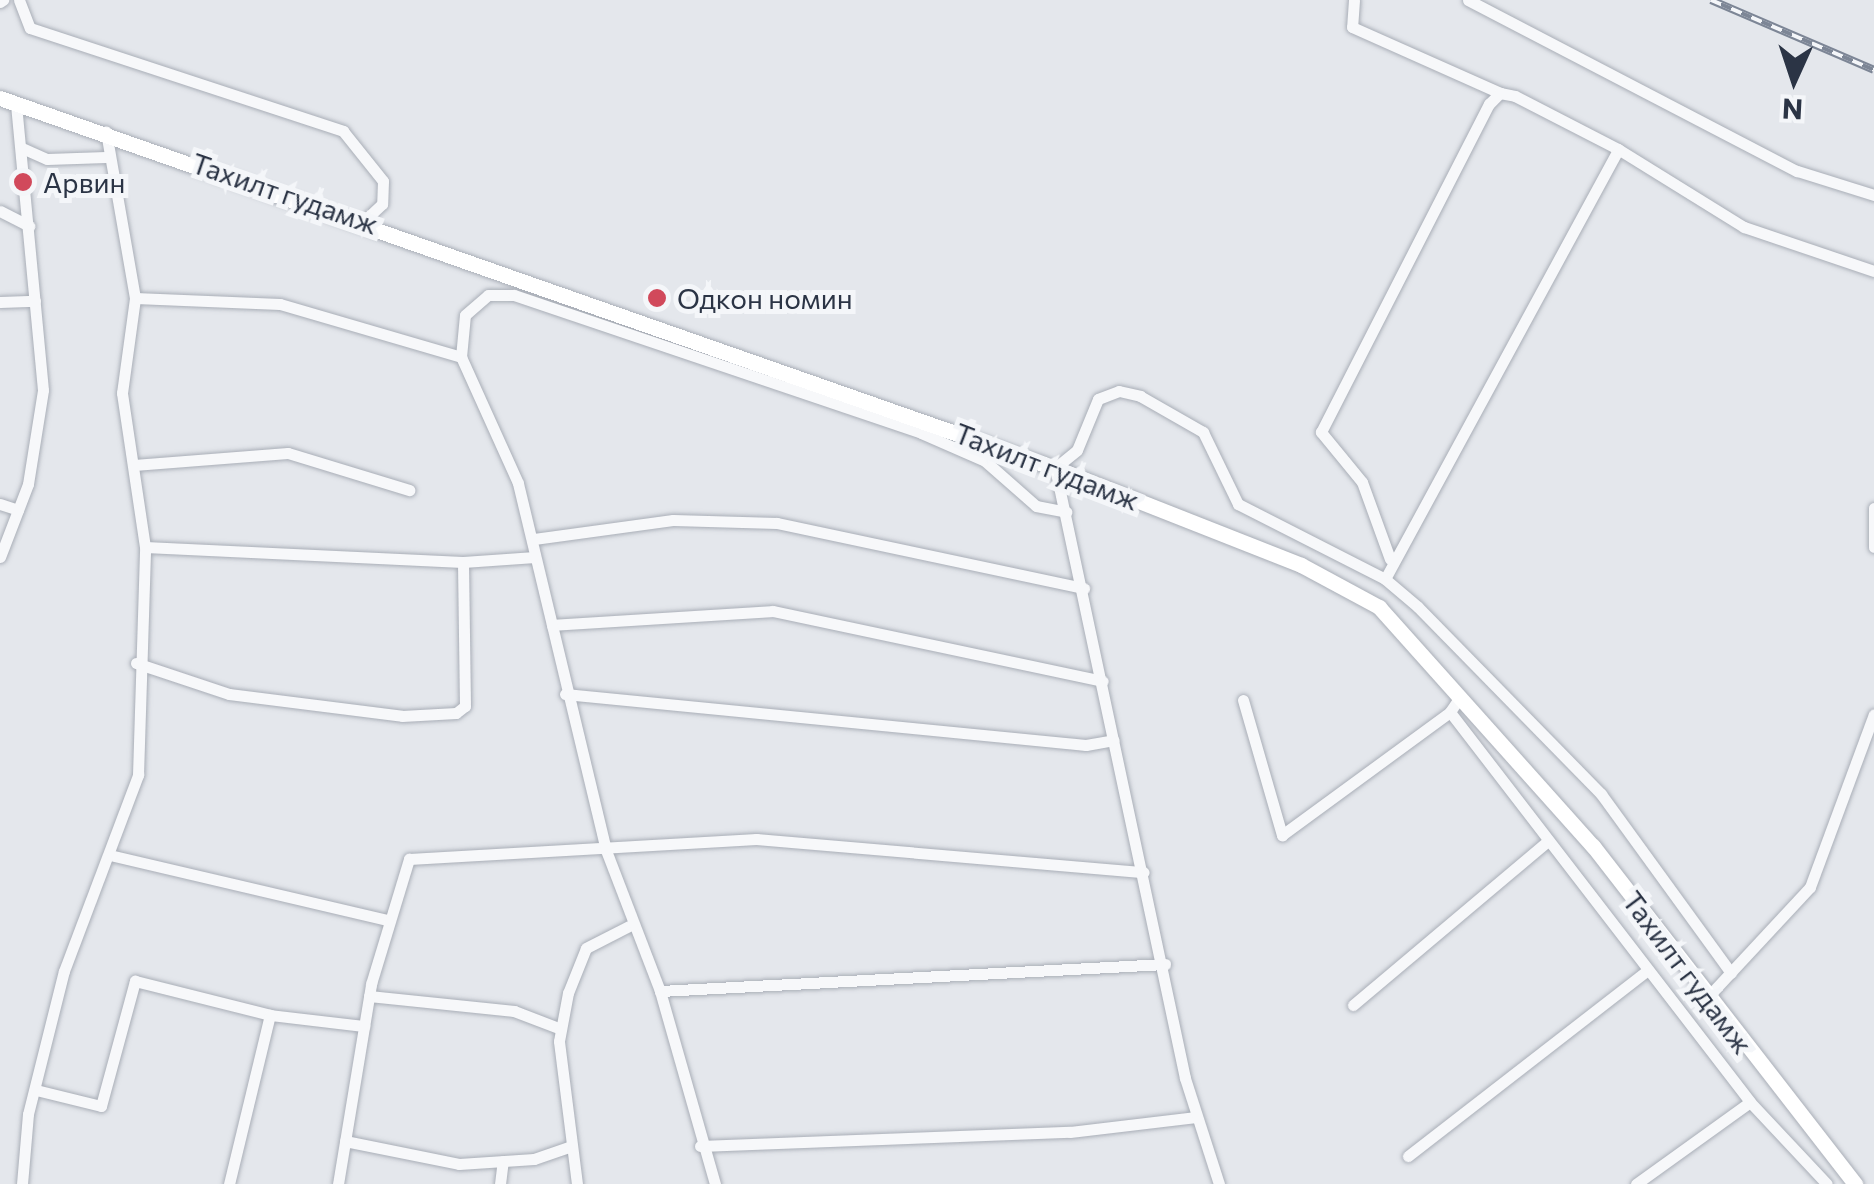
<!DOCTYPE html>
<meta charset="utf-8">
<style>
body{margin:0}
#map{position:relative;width:1874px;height:1184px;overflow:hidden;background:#e4e7ec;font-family:Commissioner,sans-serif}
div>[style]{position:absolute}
.roads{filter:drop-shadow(0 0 2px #a9aeb7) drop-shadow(0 0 2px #a9aeb7)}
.minor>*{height:11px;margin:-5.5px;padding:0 5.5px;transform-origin:5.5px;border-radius:5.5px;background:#f7f8fa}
.secondary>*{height:15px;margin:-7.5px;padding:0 7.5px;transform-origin:7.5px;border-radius:7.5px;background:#fff}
.rail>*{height:8px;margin-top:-4px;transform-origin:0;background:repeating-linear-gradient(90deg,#f4f6f9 0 11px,#7d8696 0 22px);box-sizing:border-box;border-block:2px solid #7d8696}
.dots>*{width:28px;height:28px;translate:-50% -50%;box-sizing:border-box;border:5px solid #f4f6f9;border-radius:50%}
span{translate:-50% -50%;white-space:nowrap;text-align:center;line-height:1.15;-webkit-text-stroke:10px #f4f6f9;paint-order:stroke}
.poi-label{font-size:28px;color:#2b3445}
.left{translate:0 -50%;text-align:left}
.street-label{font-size:28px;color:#2b3445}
.north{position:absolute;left:1744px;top:30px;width:100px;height:100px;-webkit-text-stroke:8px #f4f6f9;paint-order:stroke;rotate:183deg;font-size:28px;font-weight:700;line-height:40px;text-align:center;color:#2b3445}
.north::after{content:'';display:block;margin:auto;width:35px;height:45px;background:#2b3445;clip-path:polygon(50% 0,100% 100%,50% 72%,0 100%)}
</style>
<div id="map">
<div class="roads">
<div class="minor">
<div style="left:19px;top:0;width:30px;rotate:69deg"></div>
<div style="left:30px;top:28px;width:330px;rotate:18.2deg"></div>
<div style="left:343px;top:131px;width:64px;rotate:51.3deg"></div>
<div style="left:383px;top:181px;width:23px;rotate:92deg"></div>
<div style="left:382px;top:204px;width:23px;rotate:137deg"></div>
<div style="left:1354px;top:0;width:27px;rotate:94deg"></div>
<div style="left:1352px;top:27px;width:162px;rotate:24deg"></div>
<div style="left:1468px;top:0;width:371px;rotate:27.5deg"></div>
<div style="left:1797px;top:171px;width:81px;rotate:17.3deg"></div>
<div style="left:0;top:2px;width:4px;rotate:-34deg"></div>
<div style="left:22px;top:148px;width:27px;rotate:24deg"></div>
<div style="left:47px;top:159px;width:59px;rotate:-1.9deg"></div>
<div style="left:0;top:211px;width:33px;rotate:27deg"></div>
<div style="left:135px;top:298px;width:145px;rotate:2.4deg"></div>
<div style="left:280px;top:304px;width:189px;rotate:16.3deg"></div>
<div style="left:0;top:302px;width:35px;rotate:-2deg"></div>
<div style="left:134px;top:465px;width:154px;rotate:-4.5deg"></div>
<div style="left:288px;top:453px;width:127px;rotate:17deg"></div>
<div style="left:0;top:504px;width:19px;rotate:18deg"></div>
<div style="left:1874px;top:508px;width:39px;rotate:90deg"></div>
<div style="left:534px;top:539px;width:140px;rotate:-7.8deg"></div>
<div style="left:673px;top:520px;width:104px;rotate:1.7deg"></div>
<div style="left:777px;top:523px;width:314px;rotate:12deg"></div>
<div style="left:145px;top:547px;width:318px;rotate:2.7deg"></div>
<div style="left:463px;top:562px;width:72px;rotate:-4deg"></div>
<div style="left:0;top:557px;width:78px;rotate:-69deg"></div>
<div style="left:28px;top:484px;width:95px;rotate:-80.9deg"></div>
<div style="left:43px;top:390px;width:289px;rotate:-95.4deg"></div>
<div style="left:1390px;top:559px;width:82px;rotate:-110deg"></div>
<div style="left:1362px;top:482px;width:65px;rotate:-129.4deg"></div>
<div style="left:1321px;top:432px;width:369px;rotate:-62.9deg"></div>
<div style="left:1489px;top:104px;width:16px;rotate:-45deg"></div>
<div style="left:1500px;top:93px;width:15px;rotate:11deg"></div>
<div style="left:1515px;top:96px;width:116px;rotate:27.2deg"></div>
<div style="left:1385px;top:579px;width:489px;rotate:-61.5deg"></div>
<div style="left:1618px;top:149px;width:148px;rotate:31.8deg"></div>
<div style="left:1744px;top:227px;width:137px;rotate:18.7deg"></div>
<div style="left:552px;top:625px;width:221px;rotate:-3.6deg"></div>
<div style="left:773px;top:611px;width:337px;rotate:12deg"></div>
<div style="left:136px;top:663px;width:98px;rotate:18.4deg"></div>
<div style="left:229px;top:694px;width:174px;rotate:7.2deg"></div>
<div style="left:402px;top:716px;width:54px;rotate:-3.2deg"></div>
<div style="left:456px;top:713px;width:11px;rotate:-38deg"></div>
<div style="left:465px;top:706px;width:144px;rotate:-90.8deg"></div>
<div style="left:565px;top:694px;width:523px;rotate:5.59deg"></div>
<div style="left:1086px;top:745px;width:28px;rotate:-10deg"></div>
<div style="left:1460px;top:697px;width:18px;rotate:124deg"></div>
<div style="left:1450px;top:712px;width:492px;rotate:52.4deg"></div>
<div style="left:1243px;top:700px;width:141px;rotate:73.9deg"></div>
<div style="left:1282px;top:835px;width:208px;rotate:-36.2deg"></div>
<div style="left:114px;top:856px;width:280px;rotate:13.2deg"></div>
<div style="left:660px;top:991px;width:506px;rotate:-3.06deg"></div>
<div style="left:369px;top:996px;width:146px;rotate:5.9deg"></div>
<div style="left:514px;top:1011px;width:50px;rotate:21deg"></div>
<div style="left:1705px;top:1000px;width:154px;rotate:-47.1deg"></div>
<div style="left:1810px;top:887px;width:184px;rotate:-69.7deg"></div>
<div style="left:1353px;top:1005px;width:255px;rotate:-40.1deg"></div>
<div style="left:36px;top:1090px;width:67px;rotate:13.8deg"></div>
<div style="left:101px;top:1106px;width:130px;rotate:-74.8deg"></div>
<div style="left:135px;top:981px;width:139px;rotate:14.1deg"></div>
<div style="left:345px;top:1141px;width:116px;rotate:11.4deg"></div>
<div style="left:459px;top:1164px;width:75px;rotate:-3.8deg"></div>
<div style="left:534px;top:1159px;width:39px;rotate:-19deg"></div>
<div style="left:700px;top:1146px;width:370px;rotate:-2.2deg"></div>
<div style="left:1070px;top:1132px;width:127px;rotate:-6.8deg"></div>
<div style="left:1408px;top:1156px;width:300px;rotate:-37.8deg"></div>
<div style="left:22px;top:1184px;width:70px;rotate:-85.1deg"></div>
<div style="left:28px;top:1114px;width:147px;rotate:-75.9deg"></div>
<div style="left:64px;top:971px;width:210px;rotate:-69.3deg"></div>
<div style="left:138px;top:775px;width:228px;rotate:-88.2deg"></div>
<div style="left:145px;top:547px;width:156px;rotate:-98.5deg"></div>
<div style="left:122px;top:393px;width:96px;rotate:-82.2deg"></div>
<div style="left:135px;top:298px;width:169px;rotate:-99.9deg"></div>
<div style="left:229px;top:1184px;width:174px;rotate:-76.4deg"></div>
<div style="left:270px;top:1015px;width:95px;rotate:6.7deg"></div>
<div style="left:338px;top:1184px;width:203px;rotate:-80.6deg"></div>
<div style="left:371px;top:984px;width:131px;rotate:-73.1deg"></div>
<div style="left:409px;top:859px;width:348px;rotate:-3.3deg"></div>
<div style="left:756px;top:839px;width:389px;rotate:4.9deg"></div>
<div style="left:500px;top:1184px;width:23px;rotate:-83deg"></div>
<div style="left:577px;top:1184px;width:144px;rotate:-97.2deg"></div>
<div style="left:559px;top:1041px;width:49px;rotate:-79.4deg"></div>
<div style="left:568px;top:993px;width:48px;rotate:-68.2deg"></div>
<div style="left:586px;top:948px;width:48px;rotate:-27.1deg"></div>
<div style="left:715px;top:1184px;width:201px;rotate:-105.9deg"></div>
<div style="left:660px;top:991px;width:151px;rotate:-111deg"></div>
<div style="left:606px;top:850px;width:377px;rotate:-103.5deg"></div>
<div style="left:518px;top:483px;width:138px;rotate:-114.3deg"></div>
<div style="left:461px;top:357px;width:42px;rotate:-84.6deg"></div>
<div style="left:465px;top:315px;width:30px;rotate:-41deg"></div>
<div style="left:488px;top:295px;width:26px"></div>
<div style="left:514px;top:295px;width:430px;rotate:18.7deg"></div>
<div style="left:921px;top:433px;width:70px;rotate:23.6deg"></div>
<div style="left:985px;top:461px;width:68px;rotate:41.4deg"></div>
<div style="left:1036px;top:506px;width:31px;rotate:11deg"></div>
<div style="left:1219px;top:1184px;width:111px;rotate:-107.8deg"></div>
<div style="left:1185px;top:1078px;width:624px;rotate:-102.03deg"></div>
<div style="left:1055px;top:468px;width:28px;rotate:-39deg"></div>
<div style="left:1077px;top:450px;width:55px;rotate:-67.6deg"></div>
<div style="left:1098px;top:399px;width:22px;rotate:-21deg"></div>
<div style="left:1119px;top:391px;width:22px;rotate:13deg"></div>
<div style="left:1140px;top:396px;width:73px;rotate:29.7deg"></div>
<div style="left:1203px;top:432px;width:80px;rotate:64.1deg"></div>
<div style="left:1238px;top:504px;width:165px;rotate:27deg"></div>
<div style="left:1385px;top:579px;width:43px;rotate:40.3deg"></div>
<div style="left:1418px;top:607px;width:262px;rotate:45.6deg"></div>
<div style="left:1601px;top:794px;width:221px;rotate:54deg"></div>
<div style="left:1636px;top:1184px;width:140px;rotate:-35.7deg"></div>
<div style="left:1750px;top:1102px;width:112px;rotate:46.8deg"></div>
</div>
<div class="secondary">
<div style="left:0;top:98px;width:1118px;rotate:19.33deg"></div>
<div style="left:1055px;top:468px;width:264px;rotate:21.5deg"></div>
<div style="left:1301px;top:565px;width:89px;rotate:28.3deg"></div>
<div style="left:1379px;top:607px;width:321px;rotate:48.2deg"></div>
<div style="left:1593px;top:846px;width:428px;rotate:52.2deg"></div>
</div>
</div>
<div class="rail">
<div style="left:1711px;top:0;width:177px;rotate:23.2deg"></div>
</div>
<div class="dots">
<div style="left:23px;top:182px;background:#d1495b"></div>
<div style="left:657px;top:298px;background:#d1495b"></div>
</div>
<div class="poi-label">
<span class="left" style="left:43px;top:182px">Арвин</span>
<span class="left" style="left:677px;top:298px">Одкон номин</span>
</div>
<div class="street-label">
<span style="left:285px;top:193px;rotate:19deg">Тахилт гудамж</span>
<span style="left:1047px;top:466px;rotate:21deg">Тахилт гудамж</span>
<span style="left:1688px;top:972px;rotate:53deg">Тахилт гудамж</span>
</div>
<div class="north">N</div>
</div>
